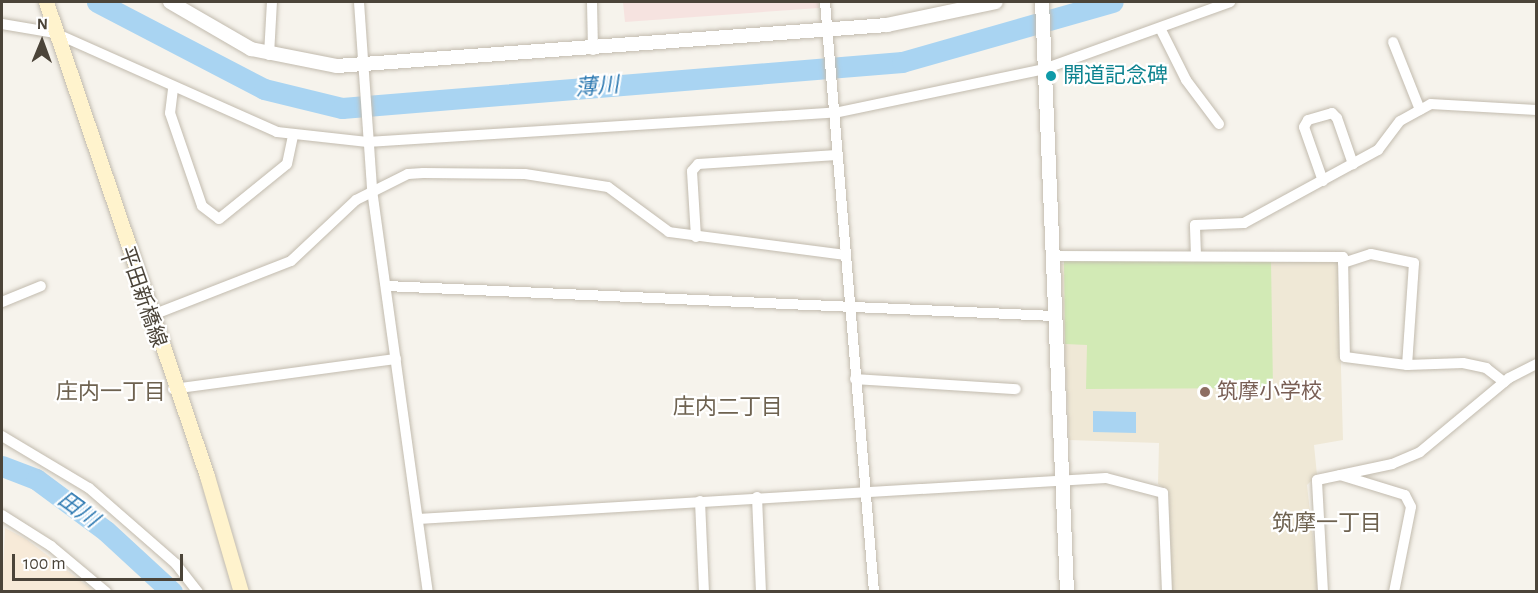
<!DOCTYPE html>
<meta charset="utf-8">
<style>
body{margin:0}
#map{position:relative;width:1538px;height:593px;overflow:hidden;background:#f6f3ec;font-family:"Alegreya Sans","Noto Sans JP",sans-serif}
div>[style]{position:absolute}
.commercial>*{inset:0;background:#f7ead8}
.education>*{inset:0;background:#efe8d6}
.medical>*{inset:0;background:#f6e3e0}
.green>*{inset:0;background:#d2eab5}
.water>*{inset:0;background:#a9d4f2}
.river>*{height:21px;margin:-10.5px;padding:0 10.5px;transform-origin:10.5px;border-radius:10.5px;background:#a9d4f2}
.roads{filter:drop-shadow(0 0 2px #c2bbae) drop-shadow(0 0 2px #c2bbae)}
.minor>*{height:10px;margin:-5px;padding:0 5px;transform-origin:5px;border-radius:5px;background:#fff}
.tertiary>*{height:14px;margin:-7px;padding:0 7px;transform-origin:7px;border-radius:7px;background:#fff}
.secondary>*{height:15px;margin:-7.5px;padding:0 7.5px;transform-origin:7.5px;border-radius:7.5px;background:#fff3cd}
.dots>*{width:16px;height:16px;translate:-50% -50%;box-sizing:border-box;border:3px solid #fff;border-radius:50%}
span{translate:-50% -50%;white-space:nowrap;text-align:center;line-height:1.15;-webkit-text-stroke:4.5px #fff;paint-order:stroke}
.culture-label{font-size:21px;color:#0d838f}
.left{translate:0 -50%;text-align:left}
.street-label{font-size:21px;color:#4b4439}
.education-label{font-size:21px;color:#785e54}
.water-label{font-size:22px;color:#2e7ab2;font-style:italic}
.neighbourhood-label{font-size:22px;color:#6e6250}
.frame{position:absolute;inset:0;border:3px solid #4b4439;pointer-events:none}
.north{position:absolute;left:12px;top:12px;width:60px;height:60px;-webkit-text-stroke:4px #fff;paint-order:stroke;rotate:1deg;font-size:16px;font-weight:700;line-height:24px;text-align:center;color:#4b4439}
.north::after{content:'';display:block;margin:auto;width:21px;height:27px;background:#4b4439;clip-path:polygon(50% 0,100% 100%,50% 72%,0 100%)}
.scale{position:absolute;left:12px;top:554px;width:171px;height:27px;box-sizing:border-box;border:3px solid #4b4439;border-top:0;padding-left:8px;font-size:18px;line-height:21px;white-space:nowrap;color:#4b4439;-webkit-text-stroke:4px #fff;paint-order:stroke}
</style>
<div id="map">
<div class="commercial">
<div style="clip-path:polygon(5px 528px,26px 539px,94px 591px,2px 591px)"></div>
</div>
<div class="education">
<div style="clip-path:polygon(1338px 261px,1343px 440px,1314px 445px,1317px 475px,1307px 485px,1319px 591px,1172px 591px,1169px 492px,1158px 484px,1159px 443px,1069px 440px,1061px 264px)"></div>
</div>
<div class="medical">
<div style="clip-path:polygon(623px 2px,818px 2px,819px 8px,625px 22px)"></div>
</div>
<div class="green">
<div style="clip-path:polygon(1064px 261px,1271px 261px,1273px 388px,1086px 389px,1087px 345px,1065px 344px)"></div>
</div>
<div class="water">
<div style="clip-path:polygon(1093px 411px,1136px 412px,1136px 433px,1093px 432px)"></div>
</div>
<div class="river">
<div style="left:97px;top:2px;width:188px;rotate:27.5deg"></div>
<div style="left:264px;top:89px;width:80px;rotate:13.7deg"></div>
<div style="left:342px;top:108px;width:562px;rotate:-4.7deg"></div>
<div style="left:902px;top:62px;width:219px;rotate:-15.9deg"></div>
<div style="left:2px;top:466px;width:36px;rotate:21deg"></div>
<div style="left:36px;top:479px;width:87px;rotate:36.6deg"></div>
<div style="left:106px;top:531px;width:90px;rotate:42.7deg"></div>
</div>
<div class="roads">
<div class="minor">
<div style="left:359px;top:2px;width:188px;rotate:86deg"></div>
<div style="left:372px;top:190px;width:406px;rotate:82.1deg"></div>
<div style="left:592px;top:2px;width:48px;rotate:88.8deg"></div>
<div style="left:825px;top:2px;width:592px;rotate:85.25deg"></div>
<div style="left:2px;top:24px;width:54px;rotate:9.6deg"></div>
<div style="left:55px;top:33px;width:243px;rotate:24deg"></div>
<div style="left:277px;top:132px;width:91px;rotate:6.3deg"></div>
<div style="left:367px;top:142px;width:468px;rotate:-3.6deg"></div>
<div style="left:834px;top:113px;width:215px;rotate:-11.8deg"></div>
<div style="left:1044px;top:69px;width:198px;rotate:-19.8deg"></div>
<div style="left:1160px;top:28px;width:58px;rotate:63.4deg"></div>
<div style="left:1186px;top:80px;width:55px;rotate:53.1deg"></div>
<div style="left:1393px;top:42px;width:73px;rotate:68.3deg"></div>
<div style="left:269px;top:55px;width:53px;rotate:-86.8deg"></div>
<div style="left:173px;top:89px;width:24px;rotate:97deg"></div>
<div style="left:170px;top:113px;width:98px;rotate:71deg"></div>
<div style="left:202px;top:206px;width:21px;rotate:37deg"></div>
<div style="left:219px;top:219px;width:87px;rotate:-39deg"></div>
<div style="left:287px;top:164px;width:29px;rotate:-78deg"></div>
<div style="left:1323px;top:181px;width:57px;rotate:-109.4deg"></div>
<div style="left:1304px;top:127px;width:8px;rotate:-60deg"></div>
<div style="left:1308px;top:120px;width:25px;rotate:-16deg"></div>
<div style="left:1332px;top:113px;width:7px;rotate:45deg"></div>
<div style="left:1337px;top:118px;width:49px;rotate:70.8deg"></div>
<div style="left:696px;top:237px;width:66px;rotate:-93.5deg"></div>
<div style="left:692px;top:171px;width:9px;rotate:-49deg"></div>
<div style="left:698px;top:164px;width:139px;rotate:-3.7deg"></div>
<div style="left:1052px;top:256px;width:291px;rotate:0.2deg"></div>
<div style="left:1343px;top:257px;width:100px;rotate:88.9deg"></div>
<div style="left:1345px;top:357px;width:63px;rotate:7.4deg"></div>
<div style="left:1407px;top:365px;width:56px;rotate:-2deg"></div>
<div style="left:1463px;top:363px;width:24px;rotate:12deg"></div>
<div style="left:1486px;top:368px;width:23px;rotate:38deg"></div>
<div style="left:1196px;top:256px;width:31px;rotate:-92deg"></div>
<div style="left:1195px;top:225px;width:49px;rotate:-2.3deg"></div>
<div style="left:1244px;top:223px;width:153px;rotate:-28.6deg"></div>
<div style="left:1378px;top:150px;width:36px;rotate:-53deg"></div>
<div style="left:1400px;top:121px;width:35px;rotate:-29deg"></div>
<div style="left:1431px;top:104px;width:105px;rotate:3.3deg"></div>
<div style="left:1343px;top:263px;width:29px;rotate:-18deg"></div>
<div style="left:1371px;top:254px;width:44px;rotate:11.8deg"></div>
<div style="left:1414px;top:263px;width:102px;rotate:93.9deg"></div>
<div style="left:386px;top:286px;width:670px;rotate:2.57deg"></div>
<div style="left:2px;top:302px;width:42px;rotate:-22.3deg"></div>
<div style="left:150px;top:316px;width:151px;rotate:-21.3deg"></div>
<div style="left:291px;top:261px;width:89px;rotate:-43.2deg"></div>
<div style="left:356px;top:200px;width:58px;rotate:-26.6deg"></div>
<div style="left:408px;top:174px;width:15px;rotate:-4deg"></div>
<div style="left:423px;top:173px;width:102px;rotate:0.6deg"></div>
<div style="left:525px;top:174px;width:84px;rotate:8.9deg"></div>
<div style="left:608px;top:187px;width:76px;rotate:36.4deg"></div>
<div style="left:669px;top:232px;width:177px;rotate:7.4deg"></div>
<div style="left:855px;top:379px;width:161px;rotate:3.6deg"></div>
<div style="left:173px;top:389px;width:225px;rotate:-7.7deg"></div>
<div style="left:2px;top:436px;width:101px;rotate:30.9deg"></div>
<div style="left:89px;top:488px;width:116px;rotate:41.1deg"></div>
<div style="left:176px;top:564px;width:36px;rotate:52deg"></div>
<div style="left:1340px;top:475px;width:68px;rotate:17.1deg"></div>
<div style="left:1405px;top:495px;width:13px;rotate:63deg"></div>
<div style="left:1411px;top:507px;width:87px;rotate:101.3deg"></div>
<div style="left:757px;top:497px;width:95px;rotate:87.6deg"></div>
<div style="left:700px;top:501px;width:91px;rotate:87.5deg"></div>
<div style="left:2px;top:515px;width:58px;rotate:32.3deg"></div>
<div style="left:51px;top:546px;width:72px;rotate:39.9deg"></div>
<div style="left:418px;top:519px;width:689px;rotate:-3.41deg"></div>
<div style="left:1106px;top:478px;width:59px;rotate:14.7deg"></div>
<div style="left:1163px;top:493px;width:99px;rotate:87.7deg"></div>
<div style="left:1323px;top:592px;width:112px;rotate:-93.1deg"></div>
<div style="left:1317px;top:480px;width:77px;rotate:-12deg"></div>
<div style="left:1392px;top:464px;width:30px;rotate:-23deg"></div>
<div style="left:1420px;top:452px;width:116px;rotate:-39.7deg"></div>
<div style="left:1509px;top:378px;width:30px;rotate:-27deg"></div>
</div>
<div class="tertiary">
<div style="left:170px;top:2px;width:94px;rotate:30.1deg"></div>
<div style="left:251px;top:49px;width:88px;rotate:11.2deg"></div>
<div style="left:337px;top:66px;width:552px;rotate:-4.26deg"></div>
<div style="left:887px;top:25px;width:111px;rotate:-11.9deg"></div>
<div style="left:1042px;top:2px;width:591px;rotate:87.57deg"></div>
</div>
<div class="secondary">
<div style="left:46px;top:2px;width:501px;rotate:71.24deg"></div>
<div style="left:207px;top:476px;width:121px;rotate:73.7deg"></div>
</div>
</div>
<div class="dots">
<div style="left:1051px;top:76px;background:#0f9aa8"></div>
<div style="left:1205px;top:392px;background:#8d6e63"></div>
</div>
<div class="culture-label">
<span class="left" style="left:1063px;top:76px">開道記念碑</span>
</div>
<div class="street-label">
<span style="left:142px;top:297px;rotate:71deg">平田新橋線</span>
</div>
<div class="education-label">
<span class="left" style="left:1217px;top:392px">筑摩小学校</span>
</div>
<div class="water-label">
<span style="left:597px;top:87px;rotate:-5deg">薄川</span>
<span style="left:78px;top:510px;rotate:36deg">田川</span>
</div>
<div class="neighbourhood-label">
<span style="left:111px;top:393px">庄内一丁目</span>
<span style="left:728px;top:408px">庄内二丁目</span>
<span style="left:1327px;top:524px">筑摩一丁目</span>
</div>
<div class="frame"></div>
<div class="north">N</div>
<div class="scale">100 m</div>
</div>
